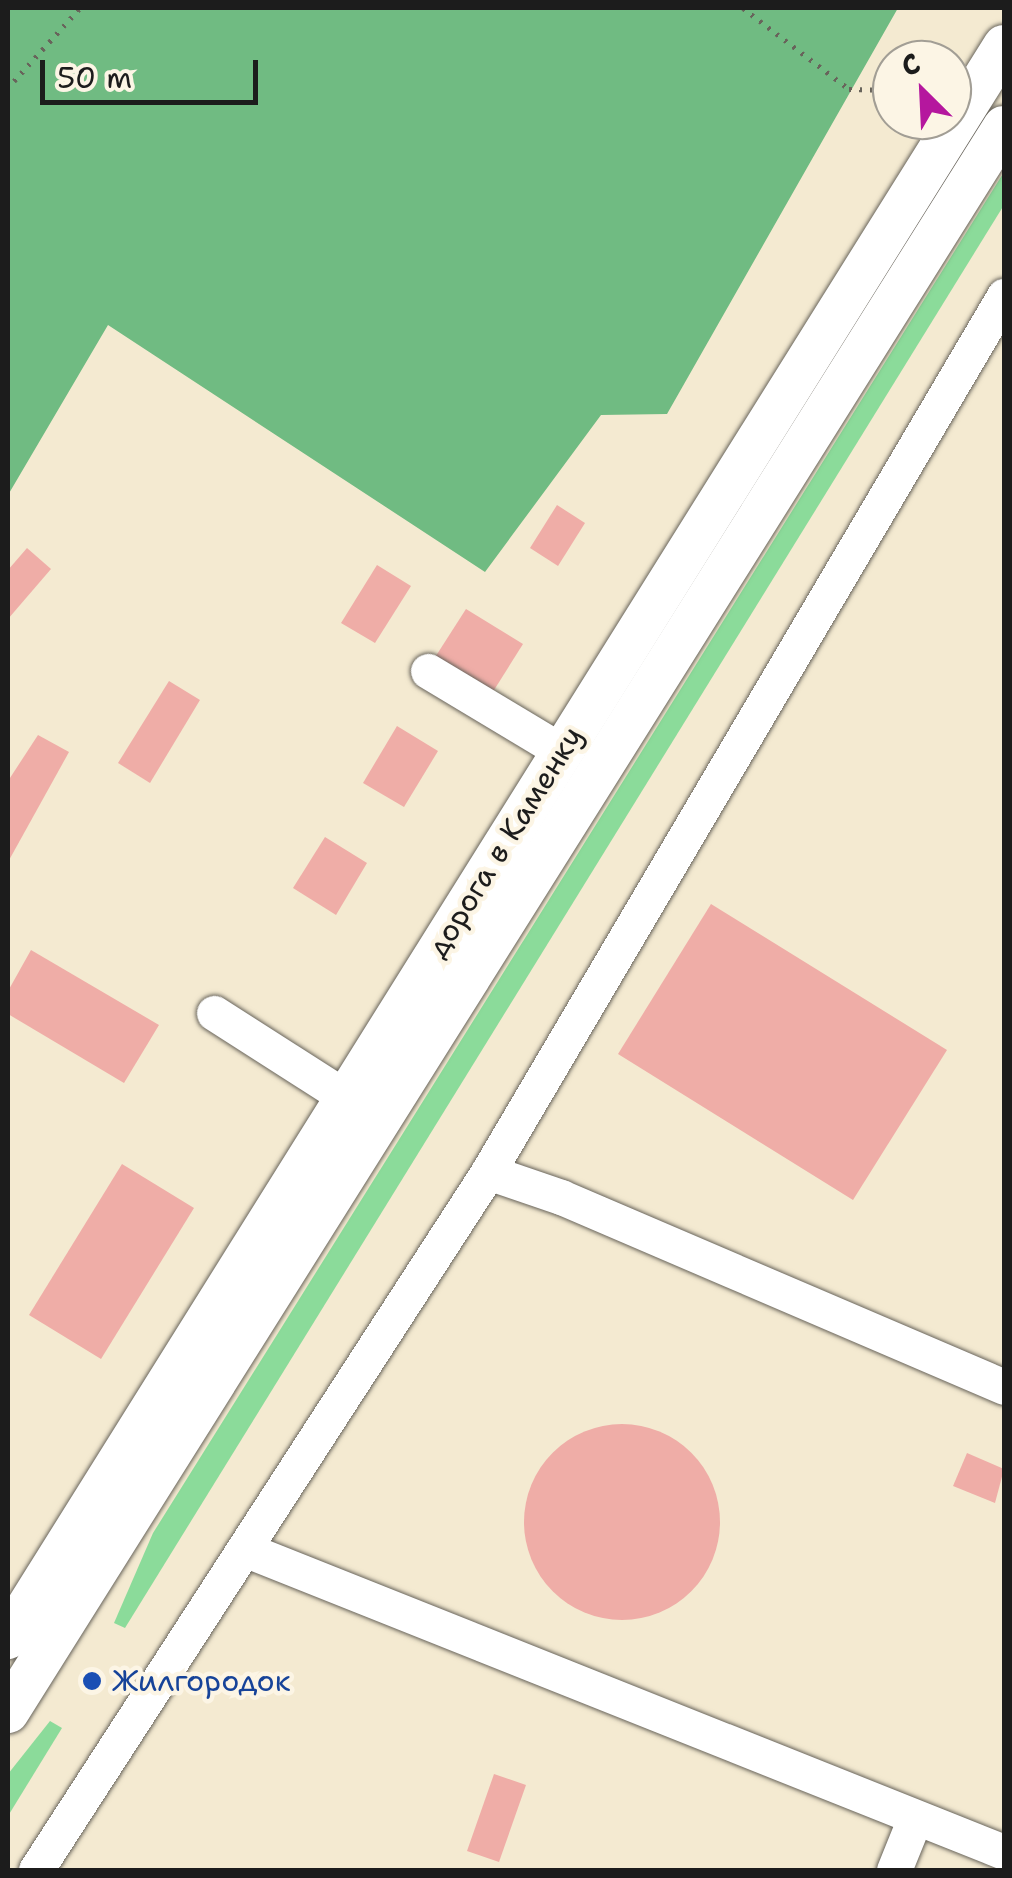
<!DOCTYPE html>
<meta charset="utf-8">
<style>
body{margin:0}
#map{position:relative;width:1012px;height:1878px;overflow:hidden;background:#f4ead1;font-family:"Shantell Sans",sans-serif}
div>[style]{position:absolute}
.green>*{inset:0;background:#8bdb9a}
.forest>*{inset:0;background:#70bb82}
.building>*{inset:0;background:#efada7}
.round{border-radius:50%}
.path>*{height:5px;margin-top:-2.5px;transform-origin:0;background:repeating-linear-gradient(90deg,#68645b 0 2.5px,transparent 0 10.5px)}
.roads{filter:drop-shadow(0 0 2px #68645b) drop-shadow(0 0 2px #68645b)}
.minor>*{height:35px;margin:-17.5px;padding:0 17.5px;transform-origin:17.5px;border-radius:17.5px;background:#fff}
.major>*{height:42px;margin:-21px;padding:0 21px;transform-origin:21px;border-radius:21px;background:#fff}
.dots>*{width:28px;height:28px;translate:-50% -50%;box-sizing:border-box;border:5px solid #fcf5e5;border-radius:50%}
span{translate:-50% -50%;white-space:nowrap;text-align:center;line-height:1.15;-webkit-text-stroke:9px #fcf5e5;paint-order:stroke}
.street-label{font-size:30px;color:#1c1c1c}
.transit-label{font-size:30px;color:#164399}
.left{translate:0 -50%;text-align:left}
.frame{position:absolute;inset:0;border:10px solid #1c1c1c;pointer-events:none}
.north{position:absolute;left:872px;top:40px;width:100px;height:100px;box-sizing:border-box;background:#fcf5e5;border:2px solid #a29e95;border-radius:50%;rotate:336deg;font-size:28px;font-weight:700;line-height:40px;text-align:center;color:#1c1c1c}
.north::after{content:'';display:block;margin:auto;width:35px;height:45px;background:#b5179e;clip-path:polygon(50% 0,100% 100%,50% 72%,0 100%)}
.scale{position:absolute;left:40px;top:60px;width:218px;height:45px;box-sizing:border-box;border:5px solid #1c1c1c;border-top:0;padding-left:12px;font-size:30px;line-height:35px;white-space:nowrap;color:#1c1c1c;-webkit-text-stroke:8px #fcf5e5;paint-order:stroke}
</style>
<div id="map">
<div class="green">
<div style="clip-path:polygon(1004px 172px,1004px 205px,125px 1628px,114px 1623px,153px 1533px)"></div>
<div style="clip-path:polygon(50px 1721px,62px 1728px,8px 1816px,8px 1774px)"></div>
</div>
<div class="forest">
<div style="clip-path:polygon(8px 8px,898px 8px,667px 414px,601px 415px,485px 572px,108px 325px,8px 495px)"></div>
</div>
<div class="building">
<div style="clip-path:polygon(557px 505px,585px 523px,558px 566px,530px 548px)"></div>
<div style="clip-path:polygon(27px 548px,51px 569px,8px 619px,8px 570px)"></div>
<div style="clip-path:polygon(377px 565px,411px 586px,375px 643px,341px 623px)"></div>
<div style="clip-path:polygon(466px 609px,523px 644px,489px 698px,432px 662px)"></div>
<div style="clip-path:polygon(169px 681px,200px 700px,150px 783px,118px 763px)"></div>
<div style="clip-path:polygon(397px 726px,438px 751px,404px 807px,363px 783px)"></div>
<div style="clip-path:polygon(38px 735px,69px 752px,8px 862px,8px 781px)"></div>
<div style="clip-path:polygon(325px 837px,367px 863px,336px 915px,293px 888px)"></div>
<div style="clip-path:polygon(711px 904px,947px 1050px,853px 1200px,618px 1054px)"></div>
<div style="clip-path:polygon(31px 950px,159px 1025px,124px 1083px,8px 1014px,8px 991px)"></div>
<div style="clip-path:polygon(122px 1164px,194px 1208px,101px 1359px,29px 1315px)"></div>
<div class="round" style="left:524px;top:1424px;width:196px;height:196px"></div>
<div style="clip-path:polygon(967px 1453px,1004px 1469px,995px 1503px,953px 1486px)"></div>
<div style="clip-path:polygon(494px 1774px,526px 1785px,499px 1862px,467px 1851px)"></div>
</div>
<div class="path">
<div style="left:743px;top:8px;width:133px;rotate:37.4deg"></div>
<div style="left:849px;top:89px;width:43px;rotate:1.3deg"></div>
<div style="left:14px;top:81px;width:98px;rotate:-47.9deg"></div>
</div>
<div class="roads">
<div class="minor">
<div style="left:428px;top:671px;width:155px;rotate:31deg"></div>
<div style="left:214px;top:1013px;width:158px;rotate:32.6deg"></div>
<div style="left:488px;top:1172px;width:1017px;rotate:-59.5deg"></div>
<div style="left:244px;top:1549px;width:818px;rotate:21.74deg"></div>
<div style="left:36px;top:1870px;width:832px;rotate:-57.07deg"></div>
<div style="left:488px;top:1172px;width:77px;rotate:18.9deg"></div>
<div style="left:561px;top:1197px;width:482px;rotate:23.2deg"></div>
<div style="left:894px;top:1870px;width:56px;rotate:-68deg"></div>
</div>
<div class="major">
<div style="left:8px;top:1638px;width:1878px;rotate:-57.97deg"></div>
<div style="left:8px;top:1712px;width:1872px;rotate:-57.86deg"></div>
</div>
</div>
<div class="dots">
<div style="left:92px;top:1681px;background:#1a4fb4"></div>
</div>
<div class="street-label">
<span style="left:505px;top:842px;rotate:-58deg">дорога в Каменку</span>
</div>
<div class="transit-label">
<span class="left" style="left:112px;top:1681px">Жилгородок</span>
</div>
<div class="frame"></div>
<div class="north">С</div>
<div class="scale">50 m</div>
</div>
